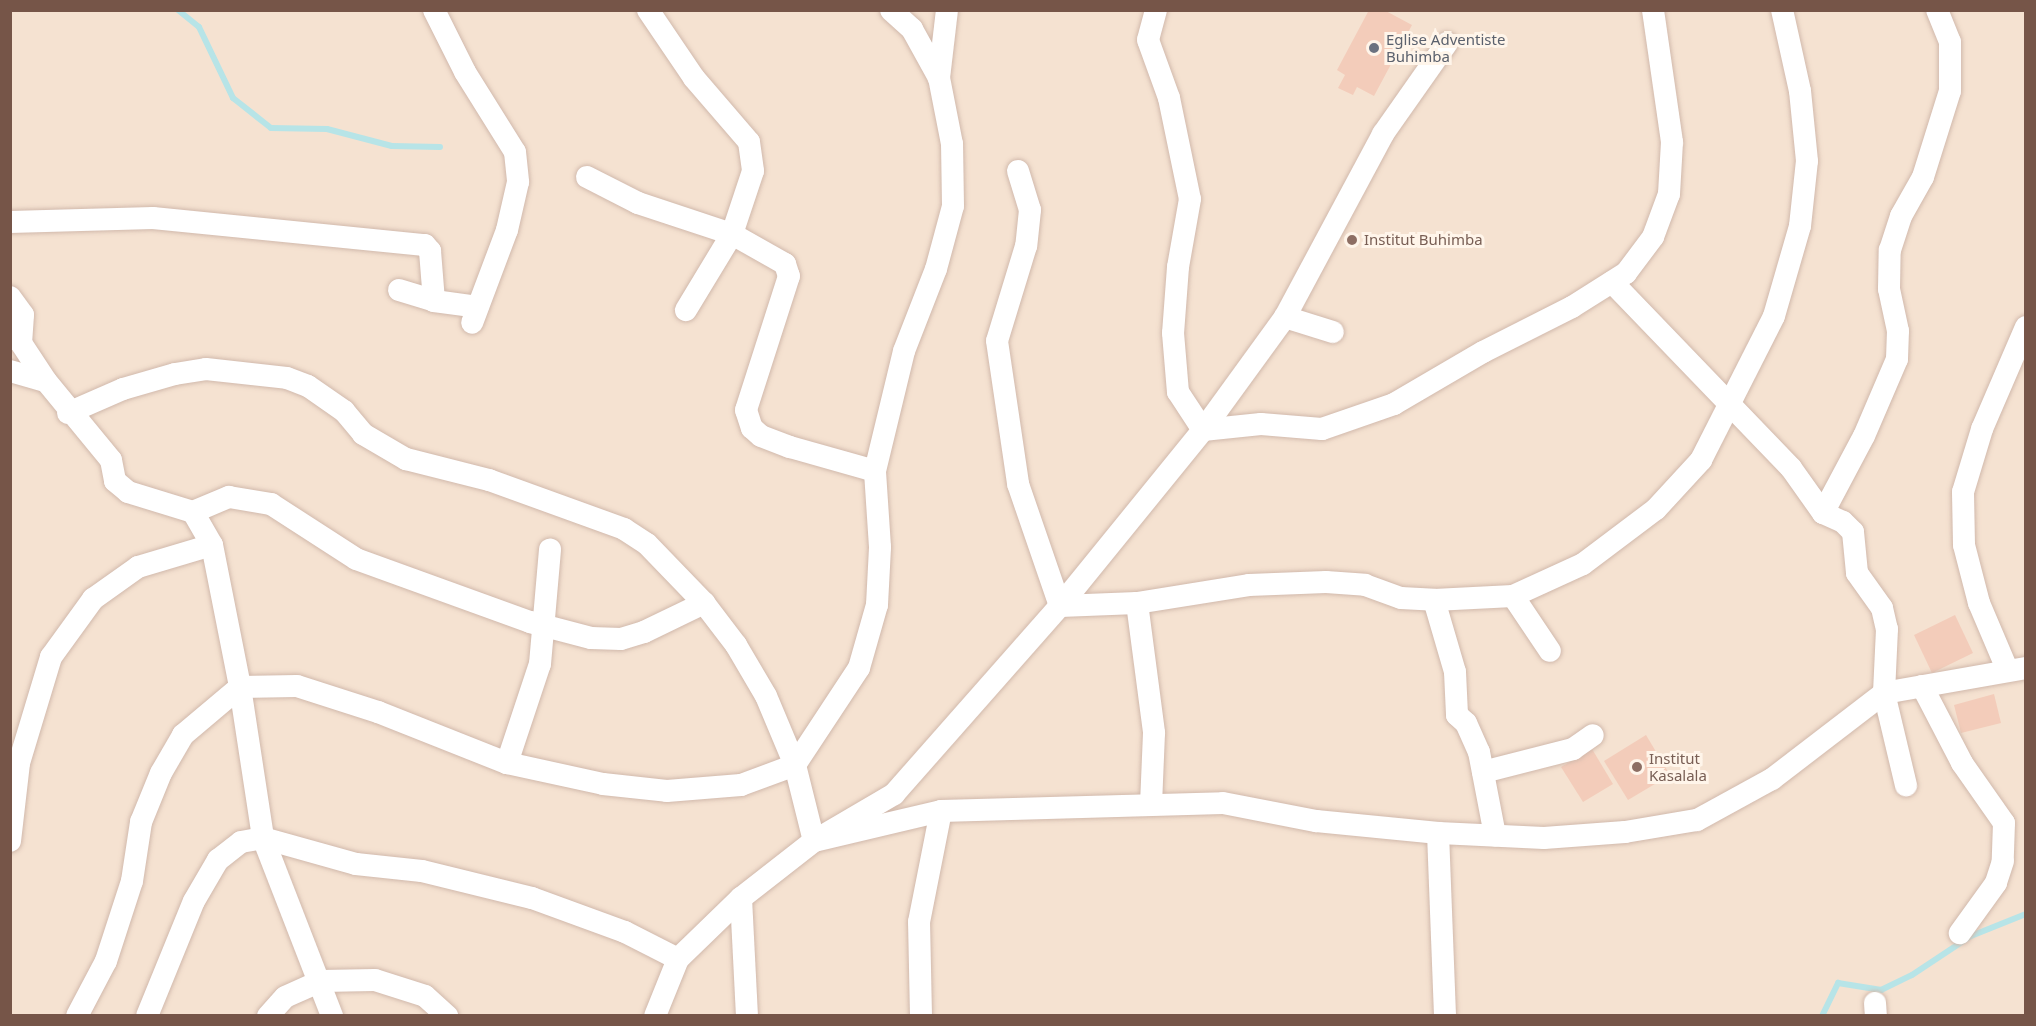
<!DOCTYPE html>
<style>
body{margin:0}
#map{position:relative;width:2036px;height:1026px;overflow:hidden;background:#fdf1e3;font-family:"Noto Sans",sans-serif}
div>[style]{position:absolute}
.residential>*{inset:0;background:#f5e2d1}
.stream>*{height:6px;margin:-3px;padding:0 3px;transform-origin:3px;border-radius:3px;background:#b7e4e7}
.building>*{inset:0;background:#f3ccba}
.roads{filter:drop-shadow(0 0 2px #d1b9ac) drop-shadow(0 0 2px #d1b9ac)}
.minor>*{height:22px;margin:-11px;padding:0 11px;transform-origin:11px;border-radius:11px;background:#fff}
.dots>*{width:16px;height:16px;translate:-50% -50%;box-sizing:border-box;border:3px solid #fff5ea;border-radius:50%}
span{translate:-50% -50%;white-space:nowrap;text-align:center;line-height:1.15;-webkit-text-stroke:6px #fff5ea;paint-order:stroke}
.worship-label{font-size:15px;color:#5b616d}
.left{translate:0 -50%;text-align:left}
.education-label{font-size:15px;color:#785e54}
.frame{position:absolute;inset:0;border:12px solid #765548;pointer-events:none}
</style>
<div id="map">
<div class="residential">
<div style="clip-path:polygon(11px 11px,2025px 11px,2025px 1015px,11px 1015px)"></div>
</div>
<div class="stream">
<div style="left:178px;top:10px;width:27px;rotate:39deg"></div>
<div style="left:199px;top:27px;width:79px;rotate:64.4deg"></div>
<div style="left:233px;top:98px;width:48px;rotate:38.3deg"></div>
<div style="left:271px;top:128px;width:56px;rotate:1deg"></div>
<div style="left:327px;top:129px;width:67px;rotate:14.7deg"></div>
<div style="left:392px;top:146px;width:48px;rotate:1.2deg"></div>
<div style="left:1822px;top:1016px;width:37px;rotate:-64deg"></div>
<div style="left:1838px;top:983px;width:44px;rotate:9.2deg"></div>
<div style="left:1881px;top:990px;width:34px;rotate:-26deg"></div>
<div style="left:1912px;top:975px;width:71px;rotate:-33.5deg"></div>
<div style="left:1971px;top:936px;width:59px;rotate:-21.8deg"></div>
</div>
<div class="building">
<div style="clip-path:polygon(1369px 10px,1384px 10px,1412px 25px,1374px 96px,1357px 87px,1353px 95px,1338px 88px,1345px 75px,1337px 70px)"></div>
<div style="clip-path:polygon(1955px 615px,1973px 653px,1932px 673px,1914px 635px)"></div>
<div style="clip-path:polygon(1994px 694px,2001px 723px,1961px 733px,1954px 705px)"></div>
<div style="clip-path:polygon(1646px 735px,1670px 775px,1628px 800px,1604px 761px)"></div>
<div style="clip-path:polygon(1592px 749px,1613px 784px,1583px 802px,1561px 767px)"></div>
</div>
<div class="roads">
<div class="minor">
<div style="left:434px;top:10px;width:69px;rotate:63.4deg"></div>
<div style="left:465px;top:72px;width:94px;rotate:58deg"></div>
<div style="left:515px;top:152px;width:30px;rotate:84deg"></div>
<div style="left:518px;top:182px;width:49px;rotate:102.9deg"></div>
<div style="left:507px;top:230px;width:99px;rotate:110.6deg"></div>
<div style="left:648px;top:10px;width:82px;rotate:55.9deg"></div>
<div style="left:694px;top:78px;width:84px;rotate:49.3deg"></div>
<div style="left:749px;top:142px;width:29px;rotate:82deg"></div>
<div style="left:753px;top:171px;width:66px;rotate:108.4deg"></div>
<div style="left:732px;top:234px;width:89px;rotate:121.2deg"></div>
<div style="left:1156px;top:10px;width:31px;rotate:105deg"></div>
<div style="left:1148px;top:40px;width:62px;rotate:70.1deg"></div>
<div style="left:1169px;top:98px;width:103px;rotate:78.3deg"></div>
<div style="left:1190px;top:199px;width:69px;rotate:100deg"></div>
<div style="left:1178px;top:267px;width:66px;rotate:94.3deg"></div>
<div style="left:1173px;top:333px;width:59px;rotate:85.2deg"></div>
<div style="left:1178px;top:392px;width:45px;rotate:56.7deg"></div>
<div style="left:1203px;top:430px;width:58px;rotate:-5.9deg"></div>
<div style="left:1261px;top:424px;width:61px;rotate:4.7deg"></div>
<div style="left:1322px;top:429px;width:76px;rotate:-19.1deg"></div>
<div style="left:1394px;top:404px;width:103px;rotate:-30.3deg"></div>
<div style="left:1483px;top:352px;width:100px;rotate:-26.8deg"></div>
<div style="left:1572px;top:307px;width:64px;rotate:-32.2deg"></div>
<div style="left:1626px;top:273px;width:45px;rotate:-53.1deg"></div>
<div style="left:1653px;top:237px;width:46px;rotate:-69.6deg"></div>
<div style="left:1669px;top:194px;width:52px;rotate:-86.7deg"></div>
<div style="left:1672px;top:142px;width:133px;rotate:-98.2deg"></div>
<div style="left:939px;top:78px;width:68px;rotate:-83.3deg"></div>
<div style="left:1018px;top:171px;width:41px;rotate:72.9deg"></div>
<div style="left:1030px;top:210px;width:36px;rotate:96deg"></div>
<div style="left:1026px;top:246px;width:99px;rotate:107deg"></div>
<div style="left:997px;top:341px;width:145px;rotate:81.6deg"></div>
<div style="left:1018px;top:484px;width:129px;rotate:71deg"></div>
<div style="left:1060px;top:606px;width:77px;rotate:-2.2deg"></div>
<div style="left:1137px;top:603px;width:113px;rotate:-9.1deg"></div>
<div style="left:1249px;top:585px;width:77px;rotate:-2.2deg"></div>
<div style="left:1326px;top:582px;width:39px;rotate:4deg"></div>
<div style="left:1365px;top:585px;width:38px;rotate:20deg"></div>
<div style="left:1401px;top:598px;width:33px;rotate:3deg"></div>
<div style="left:1434px;top:600px;width:79px;rotate:-2.9deg"></div>
<div style="left:1513px;top:596px;width:77px;rotate:-24.6deg"></div>
<div style="left:1583px;top:564px;width:91px;rotate:-37deg"></div>
<div style="left:1656px;top:509px;width:67px;rotate:-47.4deg"></div>
<div style="left:1701px;top:460px;width:161px;rotate:-63.1deg"></div>
<div style="left:1774px;top:316px;width:94px;rotate:-73.9deg"></div>
<div style="left:1800px;top:226px;width:65px;rotate:-83.9deg"></div>
<div style="left:1807px;top:161px;width:70px;rotate:-95.7deg"></div>
<div style="left:1800px;top:91px;width:83px;rotate:-102.5deg"></div>
<div style="left:587px;top:177px;width:57px;rotate:27deg"></div>
<div style="left:638px;top:203px;width:99px;rotate:18.3deg"></div>
<div style="left:732px;top:234px;width:61px;rotate:29.5deg"></div>
<div style="left:785px;top:264px;width:13px;rotate:72deg"></div>
<div style="left:789px;top:276px;width:141px;rotate:107.8deg"></div>
<div style="left:746px;top:410px;width:19px;rotate:72deg"></div>
<div style="left:752px;top:428px;width:12px;rotate:42deg"></div>
<div style="left:761px;top:436px;width:31px;rotate:21deg"></div>
<div style="left:790px;top:447px;width:88px;rotate:15.8deg"></div>
<div style="left:10px;top:222px;width:143px;rotate:-1.6deg"></div>
<div style="left:153px;top:218px;width:273px;rotate:5.7deg"></div>
<div style="left:425px;top:245px;width:8px;rotate:50deg"></div>
<div style="left:430px;top:251px;width:50px;rotate:85.4deg"></div>
<div style="left:1612px;top:282px;width:258px;rotate:46.1deg"></div>
<div style="left:1791px;top:468px;width:55px;rotate:54.6deg"></div>
<div style="left:1823px;top:513px;width:22px;rotate:24deg"></div>
<div style="left:1843px;top:522px;width:14px;rotate:45deg"></div>
<div style="left:1853px;top:532px;width:41px;rotate:84.4deg"></div>
<div style="left:1857px;top:573px;width:43px;rotate:54.5deg"></div>
<div style="left:1882px;top:608px;width:22px;rotate:77deg"></div>
<div style="left:1887px;top:629px;width:64px;rotate:92.7deg"></div>
<div style="left:1884px;top:693px;width:95px;rotate:76.6deg"></div>
<div style="left:399px;top:290px;width:37px;rotate:17deg"></div>
<div style="left:434px;top:301px;width:44px;rotate:7.8deg"></div>
<div style="left:10px;top:297px;width:22px;rotate:54deg"></div>
<div style="left:23px;top:315px;width:28px;rotate:94deg"></div>
<div style="left:21px;top:343px;width:45px;rotate:56.7deg"></div>
<div style="left:1285px;top:317px;width:50px;rotate:17.4deg"></div>
<div style="left:10px;top:371px;width:37px;rotate:16deg"></div>
<div style="left:46px;top:381px;width:102px;rotate:50.6deg"></div>
<div style="left:111px;top:460px;width:21px;rotate:79deg"></div>
<div style="left:115px;top:481px;width:17px;rotate:40deg"></div>
<div style="left:128px;top:492px;width:68px;rotate:17.1deg"></div>
<div style="left:193px;top:512px;width:38px;rotate:60deg"></div>
<div style="left:212px;top:545px;width:145px;rotate:78.8deg"></div>
<div style="left:240px;top:687px;width:153px;rotate:81.3deg"></div>
<div style="left:263px;top:838px;width:191px;rotate:68.8deg"></div>
<div style="left:68px;top:413px;width:60px;rotate:-23.6deg"></div>
<div style="left:123px;top:389px;width:54px;rotate:-16.1deg"></div>
<div style="left:175px;top:374px;width:31px;rotate:-9deg"></div>
<div style="left:206px;top:369px;width:81px;rotate:6.3deg"></div>
<div style="left:287px;top:378px;width:22px;rotate:21deg"></div>
<div style="left:308px;top:386px;width:44px;rotate:34.8deg"></div>
<div style="left:344px;top:411px;width:30px;rotate:50deg"></div>
<div style="left:363px;top:434px;width:50px;rotate:30.2deg"></div>
<div style="left:406px;top:459px;width:86px;rotate:14.2deg"></div>
<div style="left:489px;top:480px;width:144px;rotate:19.9deg"></div>
<div style="left:624px;top:529px;width:27px;rotate:33deg"></div>
<div style="left:647px;top:544px;width:82px;rotate:46deg"></div>
<div style="left:704px;top:603px;width:53px;rotate:52.7deg"></div>
<div style="left:736px;top:645px;width:59px;rotate:59.5deg"></div>
<div style="left:766px;top:696px;width:75px;rotate:67.2deg"></div>
<div style="left:795px;top:765px;width:78px;rotate:76deg"></div>
<div style="left:814px;top:841px;width:93px;rotate:-30.4deg"></div>
<div style="left:894px;top:794px;width:251px;rotate:-48.6deg"></div>
<div style="left:1060px;top:606px;width:227px;rotate:-50.9deg"></div>
<div style="left:1203px;top:430px;width:140px;rotate:-54deg"></div>
<div style="left:1285px;top:317px;width:208px;rotate:-61.8deg"></div>
<div style="left:1383px;top:134px;width:111px;rotate:-54.9deg"></div>
<div style="left:193px;top:512px;width:39px;rotate:-23deg"></div>
<div style="left:229px;top:497px;width:43px;rotate:9.5deg"></div>
<div style="left:271px;top:504px;width:101px;rotate:32.9deg"></div>
<div style="left:356px;top:559px;width:185px;rotate:19.9deg"></div>
<div style="left:530px;top:622px;width:63px;rotate:14.7deg"></div>
<div style="left:591px;top:638px;width:30px;rotate:2deg"></div>
<div style="left:621px;top:639px;width:24px;rotate:-17deg"></div>
<div style="left:644px;top:632px;width:67px;rotate:-25.8deg"></div>
<div style="left:1823px;top:513px;width:87px;rotate:-62deg"></div>
<div style="left:1864px;top:436px;width:84px;rotate:-66.8deg"></div>
<div style="left:1897px;top:359px;width:28px;rotate:-88deg"></div>
<div style="left:1898px;top:331px;width:43px;rotate:-102.1deg"></div>
<div style="left:1889px;top:289px;width:39px;rotate:-89deg"></div>
<div style="left:1890px;top:250px;width:36px;rotate:-72deg"></div>
<div style="left:1901px;top:216px;width:45px;rotate:-60.6deg"></div>
<div style="left:1923px;top:177px;width:90px;rotate:-72.6deg"></div>
<div style="left:1950px;top:91px;width:49px;rotate:-90deg"></div>
<div style="left:1950px;top:42px;width:35px;rotate:-112deg"></div>
<div style="left:1513px;top:596px;width:66px;rotate:56.1deg"></div>
<div style="left:1434px;top:600px;width:75px;rotate:73.7deg"></div>
<div style="left:1455px;top:672px;width:43px;rotate:87.3deg"></div>
<div style="left:1457px;top:715px;width:12px;rotate:42deg"></div>
<div style="left:1466px;top:723px;width:32px;rotate:66deg"></div>
<div style="left:1479px;top:752px;width:85px;rotate:79.1deg"></div>
<div style="left:1137px;top:603px;width:131px;rotate:82.5deg"></div>
<div style="left:1154px;top:733px;width:72px;rotate:92.4deg"></div>
<div style="left:2007px;top:669px;width:72px;rotate:-113deg"></div>
<div style="left:1979px;top:603px;width:60px;rotate:-104.5deg"></div>
<div style="left:1964px;top:545px;width:53px;rotate:-91.1deg"></div>
<div style="left:1963px;top:492px;width:66px;rotate:-73.2deg"></div>
<div style="left:1982px;top:429px;width:111px;rotate:-66.7deg"></div>
<div style="left:1922px;top:686px;width:87px;rotate:62.5deg"></div>
<div style="left:1962px;top:763px;width:73px;rotate:55deg"></div>
<div style="left:2004px;top:823px;width:38px;rotate:92deg"></div>
<div style="left:2003px;top:861px;width:23px;rotate:108deg"></div>
<div style="left:1996px;top:883px;width:62px;rotate:125.8deg"></div>
<div style="left:507px;top:763px;width:104px;rotate:-71.6deg"></div>
<div style="left:540px;top:664px;width:115px;rotate:-85deg"></div>
<div style="left:1483px;top:772px;width:93px;rotate:-14.3deg"></div>
<div style="left:1573px;top:749px;width:24px;rotate:-35deg"></div>
<div style="left:1438px;top:833px;width:183px;rotate:87.8deg"></div>
<div style="left:10px;top:841px;width:79px;rotate:-83.4deg"></div>
<div style="left:19px;top:763px;width:111px;rotate:-73.2deg"></div>
<div style="left:51px;top:657px;width:72px;rotate:-54.1deg"></div>
<div style="left:93px;top:599px;width:55px;rotate:-35.4deg"></div>
<div style="left:138px;top:567px;width:77px;rotate:-16.6deg"></div>
<div style="left:741px;top:898px;width:118px;rotate:87.1deg"></div>
<div style="left:1875px;top:1003px;width:13px;rotate:86deg"></div>
<div style="left:77px;top:1016px;width:62px;rotate:-62.2deg"></div>
<div style="left:106px;top:961px;width:84px;rotate:-72deg"></div>
<div style="left:132px;top:881px;width:60px;rotate:-81.3deg"></div>
<div style="left:141px;top:822px;width:53px;rotate:-67.8deg"></div>
<div style="left:161px;top:773px;width:44px;rotate:-59.9deg"></div>
<div style="left:183px;top:735px;width:75px;rotate:-40.1deg"></div>
<div style="left:240px;top:687px;width:57px;rotate:-1deg"></div>
<div style="left:297px;top:686px;width:85px;rotate:17.8deg"></div>
<div style="left:378px;top:712px;width:139px;rotate:21.6deg"></div>
<div style="left:507px;top:763px;width:98px;rotate:12.3deg"></div>
<div style="left:603px;top:784px;width:64px;rotate:6.2deg"></div>
<div style="left:667px;top:791px;width:74px;rotate:-4.6deg"></div>
<div style="left:741px;top:785px;width:58px;rotate:-20.3deg"></div>
<div style="left:795px;top:765px;width:116px;rotate:-56.6deg"></div>
<div style="left:859px;top:668px;width:66px;rotate:-74.1deg"></div>
<div style="left:877px;top:605px;width:58px;rotate:-87deg"></div>
<div style="left:880px;top:547px;width:76px;rotate:-93.8deg"></div>
<div style="left:875px;top:471px;width:123px;rotate:-76.4deg"></div>
<div style="left:904px;top:351px;width:88px;rotate:-68.7deg"></div>
<div style="left:936px;top:269px;width:65px;rotate:-74.9deg"></div>
<div style="left:953px;top:206px;width:62px;rotate:-90.9deg"></div>
<div style="left:952px;top:144px;width:67px;rotate:-101.1deg"></div>
<div style="left:939px;top:78px;width:56px;rotate:-118.9deg"></div>
<div style="left:912px;top:29px;width:28px;rotate:-138deg"></div>
<div style="left:147px;top:1016px;width:124px;rotate:-67.8deg"></div>
<div style="left:194px;top:901px;width:48px;rotate:-59.7deg"></div>
<div style="left:218px;top:860px;width:29px;rotate:-38deg"></div>
<div style="left:241px;top:842px;width:22px;rotate:-10deg"></div>
<div style="left:263px;top:838px;width:97px;rotate:15.6deg"></div>
<div style="left:356px;top:864px;width:66px;rotate:6.1deg"></div>
<div style="left:422px;top:871px;width:113px;rotate:13.8deg"></div>
<div style="left:532px;top:898px;width:99px;rotate:20.1deg"></div>
<div style="left:625px;top:932px;width:59px;rotate:27deg"></div>
<div style="left:268px;top:1016px;width:25px;rotate:-48deg"></div>
<div style="left:285px;top:997px;width:39px;rotate:-24deg"></div>
<div style="left:321px;top:981px;width:54px;rotate:-1.1deg"></div>
<div style="left:375px;top:980px;width:52px;rotate:17.7deg"></div>
<div style="left:425px;top:996px;width:30px;rotate:42deg"></div>
<div style="left:655px;top:1016px;width:61px;rotate:-68deg"></div>
<div style="left:678px;top:959px;width:88px;rotate:-44.1deg"></div>
<div style="left:741px;top:898px;width:93px;rotate:-38deg"></div>
<div style="left:814px;top:841px;width:130px;rotate:-13.3deg"></div>
<div style="left:941px;top:811px;width:282px;rotate:-1.6deg"></div>
<div style="left:1223px;top:803px;width:95px;rotate:11deg"></div>
<div style="left:1316px;top:821px;width:123px;rotate:5.6deg"></div>
<div style="left:1438px;top:833px;width:106px;rotate:2.7deg"></div>
<div style="left:1544px;top:838px;width:81px;rotate:-4.2deg"></div>
<div style="left:1625px;top:832px;width:73px;rotate:-9.5deg"></div>
<div style="left:1697px;top:820px;width:85px;rotate:-28.7deg"></div>
<div style="left:1772px;top:779px;width:141px;rotate:-37.5deg"></div>
<div style="left:1884px;top:693px;width:144px;rotate:-10deg"></div>
<div style="left:921px;top:1016px;width:94px;rotate:-91.2deg"></div>
<div style="left:919px;top:922px;width:113px;rotate:-78.8deg"></div>
</div>
</div>
<div class="dots">
<div style="left:1374px;top:48px;background:#6b7280"></div>
<div style="left:1352px;top:240px;background:#8d6e63"></div>
<div style="left:1637px;top:767px;background:#8d6e63"></div>
</div>
<div class="worship-label">
<span class="left" style="left:1386px;top:48px">Eglise Adventiste<br>Buhimba</span>
</div>
<div class="education-label">
<span class="left" style="left:1364px;top:240px">Institut Buhimba</span>
<span class="left" style="left:1649px;top:767px">Institut<br>Kasalala</span>
</div>
<div class="frame"></div>
</div>
